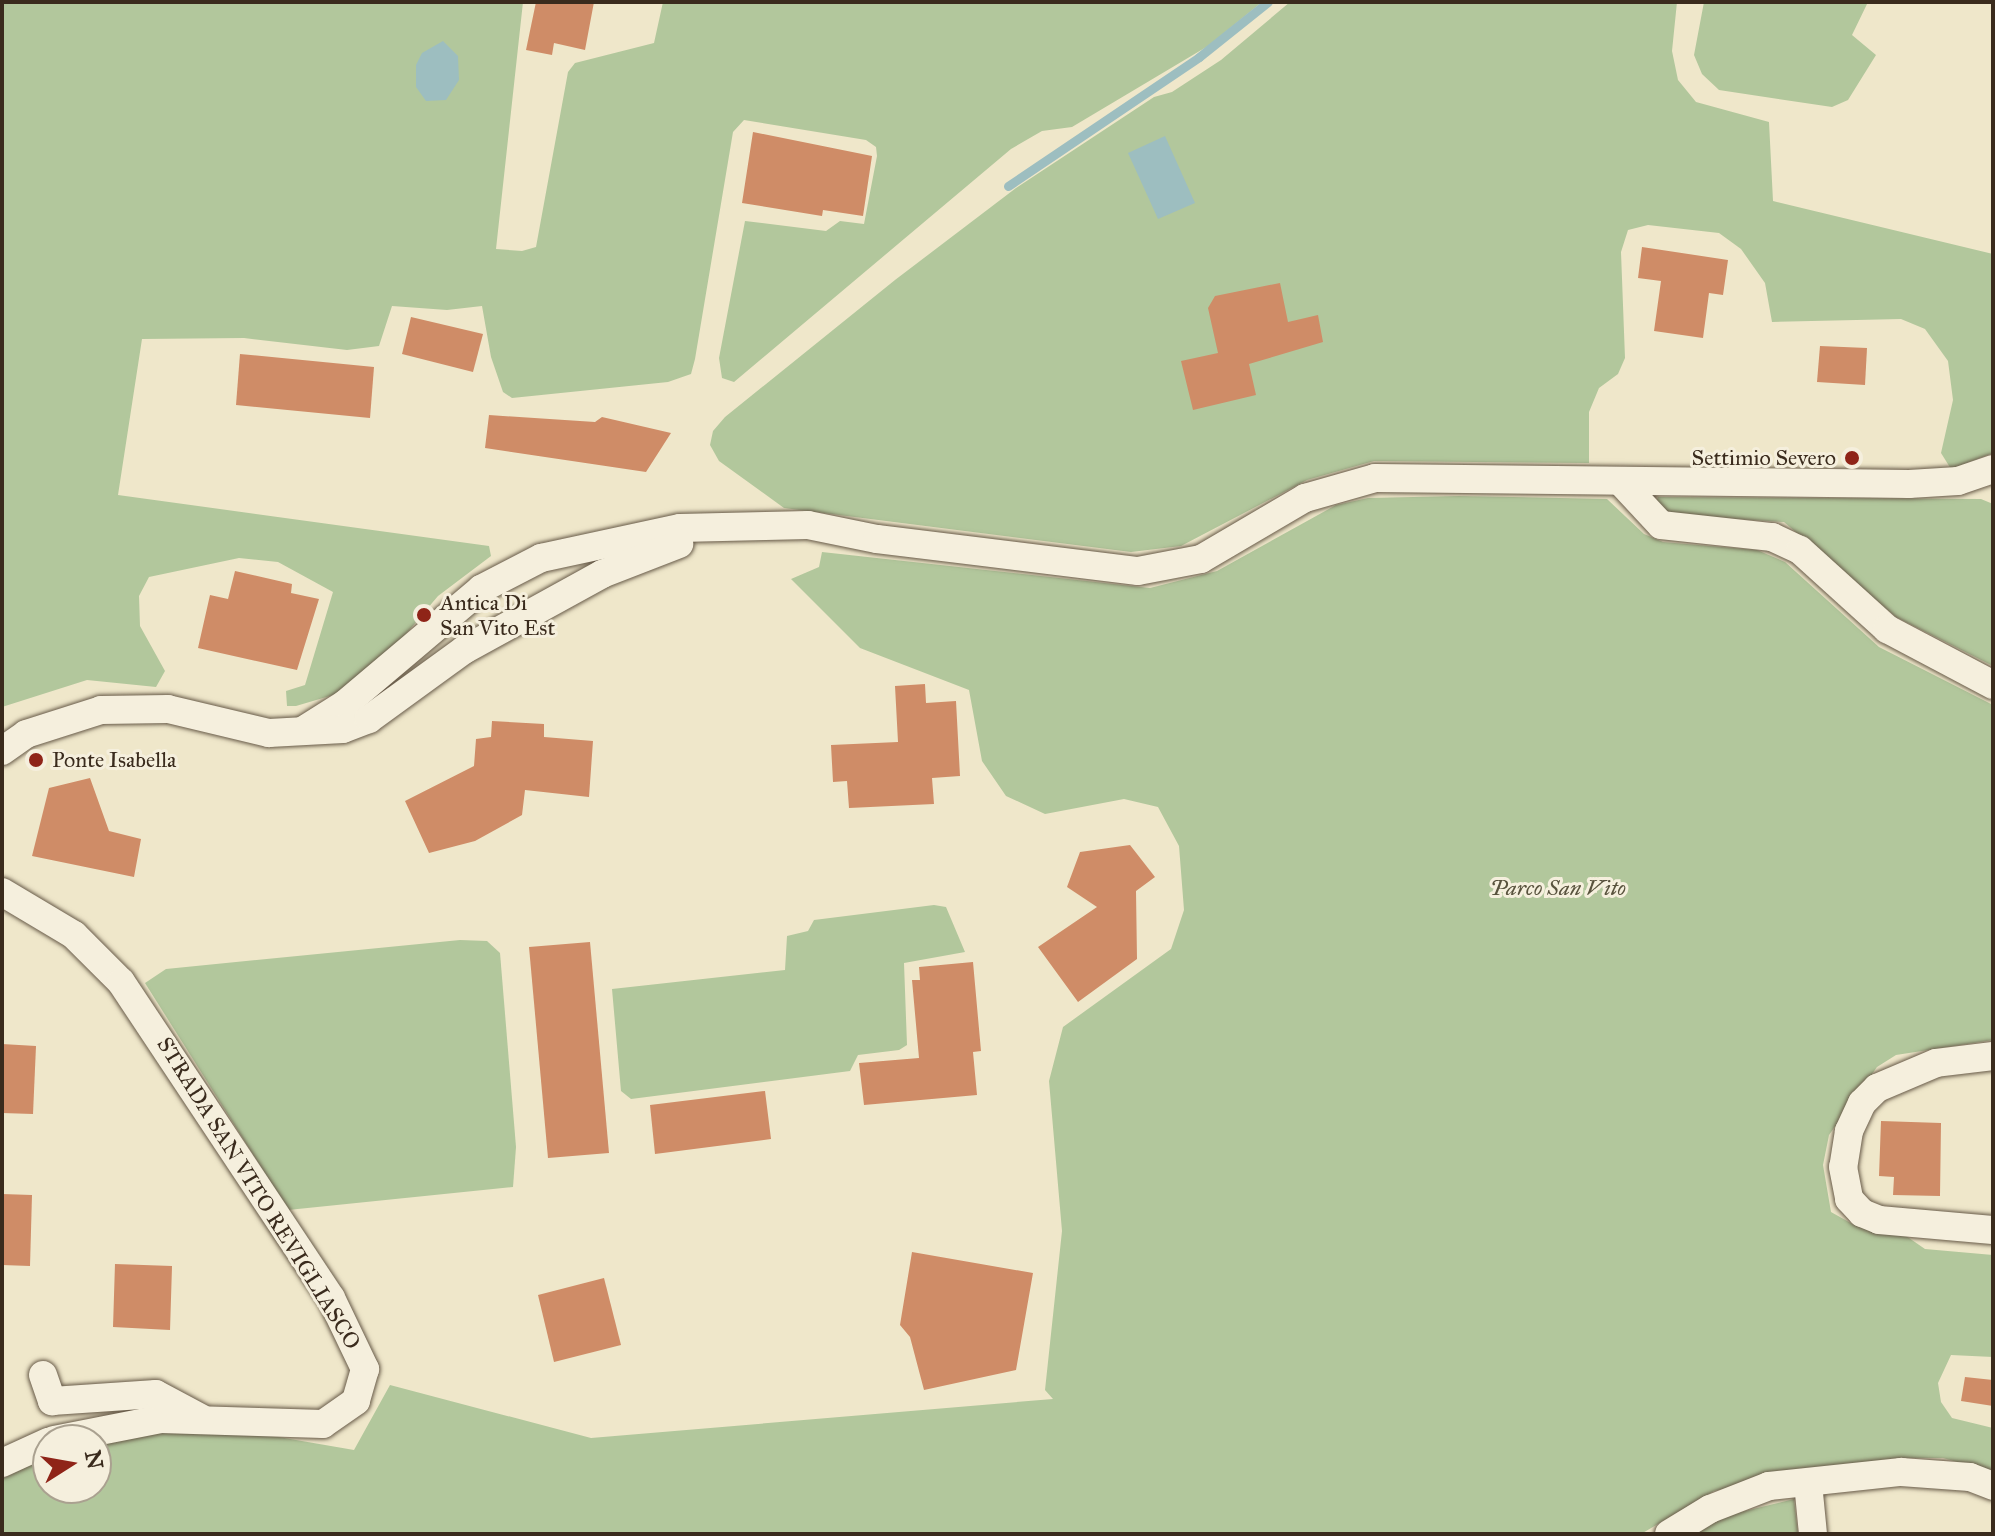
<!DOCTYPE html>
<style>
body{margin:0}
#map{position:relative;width:1995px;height:1536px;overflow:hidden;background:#efe7ca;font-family:"IM FELL Great Primer",serif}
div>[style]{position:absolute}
.green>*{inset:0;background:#b2c79c}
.water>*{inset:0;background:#9dbec0}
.stream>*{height:9px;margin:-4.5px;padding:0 4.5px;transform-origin:4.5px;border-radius:4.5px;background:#9dbec0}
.building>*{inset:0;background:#cf8c67}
.roads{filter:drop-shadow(0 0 2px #675a48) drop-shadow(0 0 2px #675a48)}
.street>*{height:28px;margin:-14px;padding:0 14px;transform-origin:14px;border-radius:14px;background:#f5efdd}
.dots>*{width:22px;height:22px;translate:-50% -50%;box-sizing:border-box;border:4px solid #f5efdd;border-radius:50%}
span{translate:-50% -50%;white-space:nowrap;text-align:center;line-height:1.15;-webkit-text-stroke:6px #f5efdd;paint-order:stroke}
.poi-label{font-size:22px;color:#3a2b1d}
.right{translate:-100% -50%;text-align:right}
.left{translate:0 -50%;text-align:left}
.park-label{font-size:22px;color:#58523d;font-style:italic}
.street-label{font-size:22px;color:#3a2b1d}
.frame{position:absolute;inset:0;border:4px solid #3a2b1d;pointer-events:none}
.north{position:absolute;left:32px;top:1424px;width:80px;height:80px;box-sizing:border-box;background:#f5efdd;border:2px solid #aaa190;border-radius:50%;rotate:79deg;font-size:22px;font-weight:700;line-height:32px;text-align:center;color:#3a2b1d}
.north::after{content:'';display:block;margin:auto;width:28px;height:36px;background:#8f2418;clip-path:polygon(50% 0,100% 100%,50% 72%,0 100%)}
</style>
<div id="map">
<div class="green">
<div style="clip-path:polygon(2px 2px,523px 2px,496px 249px,522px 251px,536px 247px,568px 72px,575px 63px,654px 43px,663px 2px,1262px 2px,1208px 46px,1072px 127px,1042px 131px,1011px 149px,734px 382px,722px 378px,719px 358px,745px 221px,826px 231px,840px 221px,864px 224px,877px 156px,876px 147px,866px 140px,744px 120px,733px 132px,695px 359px,691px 374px,668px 382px,512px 398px,503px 392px,491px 357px,482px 306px,447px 310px,392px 306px,379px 346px,347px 350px,244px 338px,142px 339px,118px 495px,489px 546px,491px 556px,438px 596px,378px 667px,350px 690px,296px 706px,287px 706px,286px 691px,305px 685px,333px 592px,278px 562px,239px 558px,149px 577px,139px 596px,140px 626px,165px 671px,156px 687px,87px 680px,2px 707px)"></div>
<div style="clip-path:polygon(1290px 2px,1677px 2px,1672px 51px,1678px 80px,1696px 102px,1769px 122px,1773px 201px,1993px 254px,1993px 453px,1951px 469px,1941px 453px,1953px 400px,1948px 361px,1925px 329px,1901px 319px,1772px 322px,1765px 283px,1741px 249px,1719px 233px,1648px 225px,1628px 230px,1621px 252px,1625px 358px,1618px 374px,1599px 388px,1589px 412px,1589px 463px,1374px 461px,1307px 480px,1181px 546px,1131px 552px,784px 508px,719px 461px,710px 445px,713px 431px,725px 417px,895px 280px,1016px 188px,1154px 97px,1172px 92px,1221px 60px)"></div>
<div style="clip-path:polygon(1704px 2px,1868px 2px,1852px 35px,1876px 55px,1848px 100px,1832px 107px,1719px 90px,1702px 74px,1694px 55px)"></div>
<div style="clip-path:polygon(1459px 496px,1607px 499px,1644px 534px,1663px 542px,1757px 550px,1785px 562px,1879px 647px,1993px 705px,1993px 1040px,1896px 1055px,1877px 1067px,1829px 1135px,1823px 1165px,1831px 1212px,1856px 1226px,1896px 1229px,1925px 1249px,1993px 1255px,1993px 1357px,1951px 1355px,1938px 1383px,1941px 1402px,1952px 1418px,1993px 1428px,1993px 1472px,1943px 1458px,1906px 1458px,1759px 1481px,1714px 1491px,1641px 1534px,2px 1534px,2px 1479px,48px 1456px,48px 1488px,96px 1488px,96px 1444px,149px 1434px,220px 1427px,354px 1450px,390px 1385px,591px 1438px,1053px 1399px,1045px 1390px,1062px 1231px,1049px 1081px,1063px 1027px,1171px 949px,1184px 910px,1179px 846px,1158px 807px,1124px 799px,1045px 814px,1006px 796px,982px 761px,969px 690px,860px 648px,791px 579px,819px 567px,822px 552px,1150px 588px,1217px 571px,1336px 505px,1368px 498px)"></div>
<div style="clip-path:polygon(1658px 497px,1981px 499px,1993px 504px,1993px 666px,1896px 617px,1784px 522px,1670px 515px,1654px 506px)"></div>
<div style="clip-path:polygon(934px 905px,946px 907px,965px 952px,904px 963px,907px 1045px,899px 1050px,858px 1055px,850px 1071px,631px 1099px,621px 1091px,612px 989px,785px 970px,787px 936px,808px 931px,814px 920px)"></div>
<div style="clip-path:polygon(460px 940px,487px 941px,500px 953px,516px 1147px,513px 1187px,288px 1210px,145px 983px,166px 969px)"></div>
<div style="clip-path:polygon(1794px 1499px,1798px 1534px,1695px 1534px,1720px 1517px)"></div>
</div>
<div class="water">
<div style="clip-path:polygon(443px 41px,458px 56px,459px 80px,446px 100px,426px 101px,416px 87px,416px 65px,422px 53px)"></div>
<div style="clip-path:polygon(1165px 136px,1195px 203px,1158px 219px,1128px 153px)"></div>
</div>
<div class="stream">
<div style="left:1008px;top:186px;width:230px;rotate:-34deg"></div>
<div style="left:1199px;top:57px;width:88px;rotate:-38.6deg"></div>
</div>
<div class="building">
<div style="clip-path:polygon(536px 2px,594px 2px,585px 50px,554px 43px,552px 55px,526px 50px)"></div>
<div style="clip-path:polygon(753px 132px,872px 156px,863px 216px,823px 210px,822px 216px,742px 203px)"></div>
<div style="clip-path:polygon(1642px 247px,1728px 260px,1723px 295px,1709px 293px,1703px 338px,1654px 331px,1661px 281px,1638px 278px)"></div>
<div style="clip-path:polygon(1280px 283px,1288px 322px,1318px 315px,1323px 342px,1249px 364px,1256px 395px,1193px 410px,1181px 361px,1218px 353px,1208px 308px,1215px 296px)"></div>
<div style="clip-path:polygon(411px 317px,483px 334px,473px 372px,402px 354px)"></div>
<div style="clip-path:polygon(1820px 346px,1867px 348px,1865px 385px,1817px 382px)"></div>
<div style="clip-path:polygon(240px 354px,374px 367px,370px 418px,236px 405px)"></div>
<div style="clip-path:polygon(489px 415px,595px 422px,602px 417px,671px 433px,646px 472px,485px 448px)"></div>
<div style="clip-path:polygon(235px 571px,292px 584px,291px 593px,319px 599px,297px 670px,198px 648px,210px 595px,228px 599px)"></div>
<div style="clip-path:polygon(925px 684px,926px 703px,956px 701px,960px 776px,932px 778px,934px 804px,849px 808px,847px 781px,833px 782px,831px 745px,898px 742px,895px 686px)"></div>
<div style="clip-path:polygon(492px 721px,544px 724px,544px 737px,593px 741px,589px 797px,525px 790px,522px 815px,475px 841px,429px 853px,405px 801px,474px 766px,476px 739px,491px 737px)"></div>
<div style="clip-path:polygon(90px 778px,109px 831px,141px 839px,134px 877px,32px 856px,49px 788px)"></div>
<div style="clip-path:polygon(1130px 845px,1155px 877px,1136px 891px,1137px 959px,1078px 1002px,1038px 947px,1097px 907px,1067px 887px,1080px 852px)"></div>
<div style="clip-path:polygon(590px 942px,609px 1153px,548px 1158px,529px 947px)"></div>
<div style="clip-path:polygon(973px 962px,981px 1051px,973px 1052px,977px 1095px,864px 1105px,859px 1063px,919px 1058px,912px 980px,920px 980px,919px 967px)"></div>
<div style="clip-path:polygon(2px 1044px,36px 1046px,33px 1114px,2px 1113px)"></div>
<div style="clip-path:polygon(765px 1091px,771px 1139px,655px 1154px,650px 1105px)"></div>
<div style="clip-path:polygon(1881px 1121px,1941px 1123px,1940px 1196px,1893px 1195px,1894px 1177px,1879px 1176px)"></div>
<div style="clip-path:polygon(2px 1194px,32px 1195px,30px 1266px,2px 1265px)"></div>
<div style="clip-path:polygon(912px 1252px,1033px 1273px,1016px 1370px,924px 1390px,910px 1337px,900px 1325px)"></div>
<div style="clip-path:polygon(115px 1264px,172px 1266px,170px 1330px,113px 1327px)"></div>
<div style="clip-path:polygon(604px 1278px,621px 1345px,554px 1362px,538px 1295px)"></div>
<div style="clip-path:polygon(1965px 1377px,1993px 1380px,1993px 1406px,1961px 1401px)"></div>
</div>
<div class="roads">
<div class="street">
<div style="left:1620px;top:481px;width:60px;rotate:47deg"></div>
<div style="left:1661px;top:525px;width:112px;rotate:6.2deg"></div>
<div style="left:1772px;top:537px;width:31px;rotate:25deg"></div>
<div style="left:1800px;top:550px;width:118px;rotate:42.2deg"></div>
<div style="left:1887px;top:629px;width:120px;rotate:27.8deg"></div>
<div style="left:302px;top:731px;width:51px;rotate:-32.1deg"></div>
<div style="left:345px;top:704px;width:178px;rotate:-40.2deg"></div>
<div style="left:481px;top:589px;width:68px;rotate:-27.3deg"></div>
<div style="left:541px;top:558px;width:142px;rotate:-12.2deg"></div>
<div style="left:680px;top:528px;width:128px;rotate:-1.3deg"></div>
<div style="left:808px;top:525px;width:70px;rotate:11.5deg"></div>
<div style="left:877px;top:539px;width:263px;rotate:7deg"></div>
<div style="left:1138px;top:571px;width:64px;rotate:-10.8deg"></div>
<div style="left:1201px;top:559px;width:121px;rotate:-30.4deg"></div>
<div style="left:1305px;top:498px;width:73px;rotate:-15.9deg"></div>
<div style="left:1375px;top:478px;width:534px;rotate:0.64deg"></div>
<div style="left:1909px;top:484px;width:49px;rotate:-3.5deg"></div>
<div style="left:1958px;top:481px;width:37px;rotate:-19deg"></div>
<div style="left:2px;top:751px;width:29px;rotate:-35deg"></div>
<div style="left:26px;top:734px;width:79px;rotate:-17.7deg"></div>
<div style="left:101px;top:710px;width:67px;rotate:-0.9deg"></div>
<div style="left:168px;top:709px;width:104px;rotate:13.4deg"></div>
<div style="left:269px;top:733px;width:74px;rotate:-3.1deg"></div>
<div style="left:343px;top:729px;width:28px;rotate:-21deg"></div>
<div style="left:369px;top:719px;width:117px;rotate:-36deg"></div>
<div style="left:464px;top:650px;width:158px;rotate:-28.8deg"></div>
<div style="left:602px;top:574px;width:83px;rotate:-21.3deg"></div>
<div style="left:2px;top:892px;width:84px;rotate:30.8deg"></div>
<div style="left:74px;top:935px;width:66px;rotate:45deg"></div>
<div style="left:121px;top:982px;width:379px;rotate:56.4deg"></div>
<div style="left:331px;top:1298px;width:79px;rotate:64.4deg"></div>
<div style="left:365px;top:1369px;width:33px;rotate:106deg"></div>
<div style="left:356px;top:1401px;width:40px;rotate:145.1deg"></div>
<div style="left:323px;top:1424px;width:162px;rotate:-178.2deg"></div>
<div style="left:161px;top:1419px;width:109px;rotate:168.9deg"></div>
<div style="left:1993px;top:1056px;width:57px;rotate:173deg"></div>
<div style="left:1936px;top:1063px;width:64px;rotate:157deg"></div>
<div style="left:1877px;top:1088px;width:21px;rotate:135deg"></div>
<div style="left:1862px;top:1103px;width:31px;rotate:115deg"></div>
<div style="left:1849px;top:1131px;width:36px;rotate:99deg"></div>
<div style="left:1843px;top:1167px;width:33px;rotate:79deg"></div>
<div style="left:1849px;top:1199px;width:19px;rotate:47deg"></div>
<div style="left:1862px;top:1213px;width:18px;rotate:22deg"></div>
<div style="left:1879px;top:1220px;width:114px;rotate:5deg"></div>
<div style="left:43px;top:1375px;width:28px;rotate:71deg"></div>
<div style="left:52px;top:1401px;width:104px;rotate:-3.9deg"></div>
<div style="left:156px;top:1394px;width:51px;rotate:28.1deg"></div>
<div style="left:2px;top:1463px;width:51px;rotate:-24.5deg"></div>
<div style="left:1808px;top:1483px;width:51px;rotate:84.4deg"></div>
<div style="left:1669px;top:1534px;width:48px;rotate:-31.4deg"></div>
<div style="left:1710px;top:1509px;width:63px;rotate:-21.3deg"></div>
<div style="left:1769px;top:1486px;width:133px;rotate:-6.1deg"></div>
<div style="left:1901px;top:1472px;width:69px;rotate:4.1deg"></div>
<div style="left:1970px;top:1477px;width:25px;rotate:21deg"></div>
</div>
</div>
<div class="dots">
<div style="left:1852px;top:458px;background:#8f2418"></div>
<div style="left:424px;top:615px;background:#8f2418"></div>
<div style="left:36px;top:760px;background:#8f2418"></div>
</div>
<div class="poi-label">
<span class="right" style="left:1836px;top:458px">Settimio Severo</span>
<span class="left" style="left:440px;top:615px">Antica Di<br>San Vito Est</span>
<span class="left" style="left:52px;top:760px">Ponte Isabella</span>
</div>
<div class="park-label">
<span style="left:1558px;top:888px">Parco San Vito</span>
</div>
<div class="street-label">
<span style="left:259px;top:1193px;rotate:58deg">STRADA SAN VITO REVIGLIASCO</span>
</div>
<div class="frame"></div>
<div class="north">N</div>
</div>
